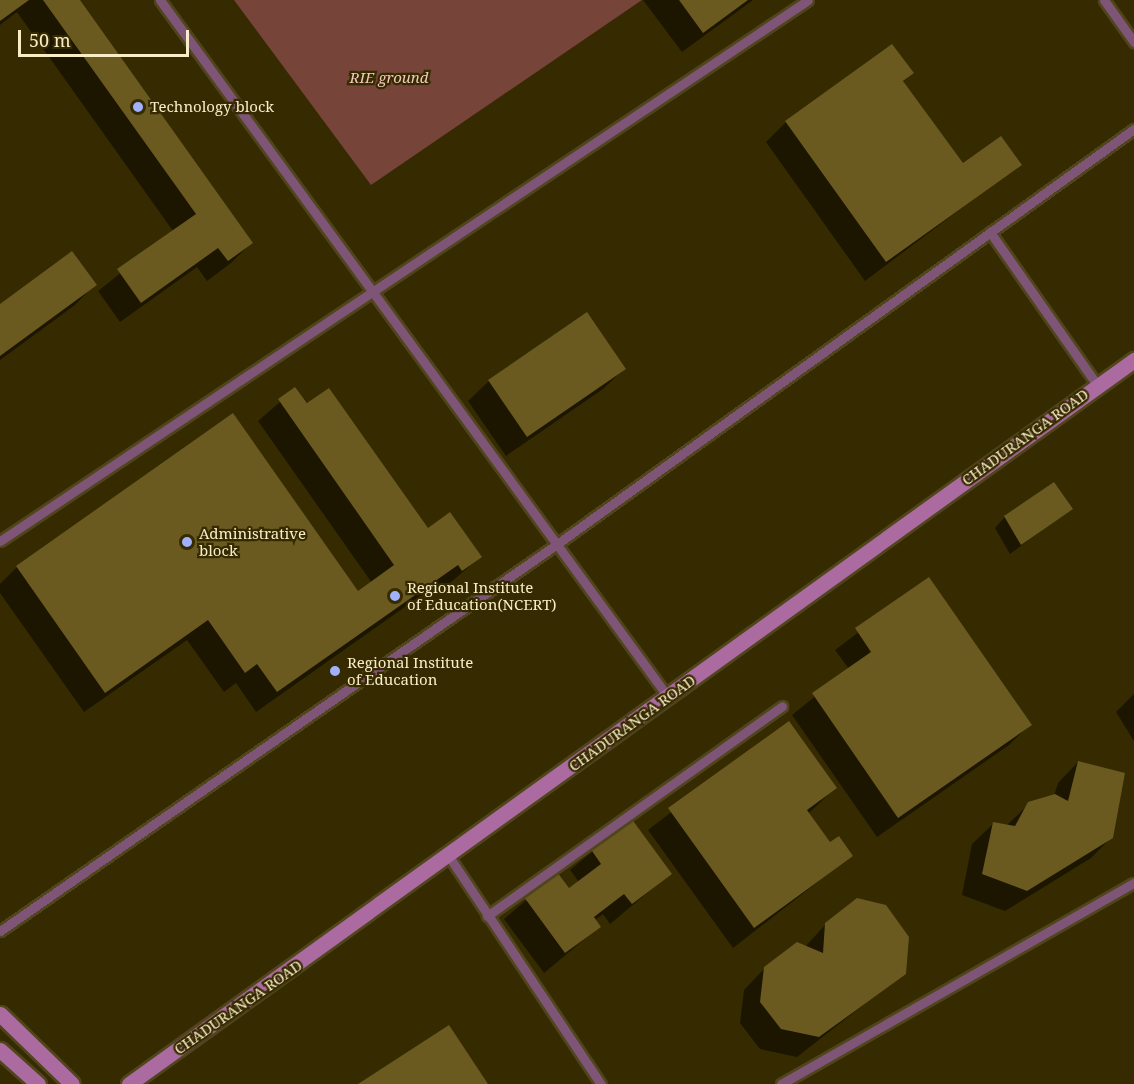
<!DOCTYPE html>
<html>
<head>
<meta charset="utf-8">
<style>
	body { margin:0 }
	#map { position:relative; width:1134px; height:1084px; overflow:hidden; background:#352a00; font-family:"Noto Serif",serif }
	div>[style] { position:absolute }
	.green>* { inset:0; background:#764438 }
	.shadow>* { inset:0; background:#0007 }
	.building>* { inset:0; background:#6a5a1f }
	.roads { filter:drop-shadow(2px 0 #50451c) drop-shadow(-2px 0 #50451c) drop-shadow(0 2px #50451c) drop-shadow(0 -2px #50451c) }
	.lane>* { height:9px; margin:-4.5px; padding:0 4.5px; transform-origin:4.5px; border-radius:4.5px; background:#7e5576 }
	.secondary>* { height:15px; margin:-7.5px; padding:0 7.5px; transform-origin:7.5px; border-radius:7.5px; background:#ac6ba0 }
	.dots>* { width:16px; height:16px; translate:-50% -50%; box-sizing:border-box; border:3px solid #352a00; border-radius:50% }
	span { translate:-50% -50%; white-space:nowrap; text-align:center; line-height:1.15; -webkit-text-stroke:4.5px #352a00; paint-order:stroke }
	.park-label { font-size:15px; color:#f4c8be; font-style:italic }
	.poi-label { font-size:15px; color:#f8edc7 }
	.left { translate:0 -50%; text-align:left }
	.street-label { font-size:15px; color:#f8edc7 }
	.scale { position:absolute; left:18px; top:30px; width:171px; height:27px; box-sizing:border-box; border:3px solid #f8edc7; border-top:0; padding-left:8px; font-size:18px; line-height:21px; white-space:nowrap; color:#f8edc7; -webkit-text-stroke:4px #352a00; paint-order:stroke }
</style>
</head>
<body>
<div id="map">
	<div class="green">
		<div style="clip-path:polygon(234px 0,642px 0,371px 185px)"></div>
	</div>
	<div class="shadow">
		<div style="clip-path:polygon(0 0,79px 0,251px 243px,231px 263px,207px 281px,197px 267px,120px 322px,98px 291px,173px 231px,17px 12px,0 25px)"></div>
		<div style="clip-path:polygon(643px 0,753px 0,682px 52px)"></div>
		<div style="clip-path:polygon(912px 73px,903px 82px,962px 165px,1020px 164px,865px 281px,766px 142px,786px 122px)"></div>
		<div style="clip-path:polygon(95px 284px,75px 305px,0 360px,0 306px)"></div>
		<div style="clip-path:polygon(586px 314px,624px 369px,603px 389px,506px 456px,468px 401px,489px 381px)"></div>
		<div style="clip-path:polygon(295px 389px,427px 530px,480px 557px,441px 591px,436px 585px,256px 712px,236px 683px,224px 692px,187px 640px,84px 712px,0 593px,0 584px,17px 567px,358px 593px,372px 583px,258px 421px)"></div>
		<div style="clip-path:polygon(1071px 508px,1010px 554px,995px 528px,1005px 517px)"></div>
		<div style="clip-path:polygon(929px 579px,1030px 724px,1009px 745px,877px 837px,792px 715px,849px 669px,835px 650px)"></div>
		<div style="clip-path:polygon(1134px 694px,1134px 741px,1116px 712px)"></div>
		<div style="clip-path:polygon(788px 723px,835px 788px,808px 814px,830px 844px,851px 856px,733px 948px,648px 830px)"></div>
		<div style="clip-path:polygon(1078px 762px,1112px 837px,1091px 858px,1005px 911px,962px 895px,972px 844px,993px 824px,1007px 825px,1029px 804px,1054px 796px,1058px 783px)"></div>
		<div style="clip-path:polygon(631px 820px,670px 874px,610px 924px,603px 914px,595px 920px,599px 927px,544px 973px,504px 919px,557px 874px,568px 890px,579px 882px,570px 870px)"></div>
		<div style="clip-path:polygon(826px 924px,904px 973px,797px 1057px,760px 1049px,740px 1023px,744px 990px,765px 968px,805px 947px)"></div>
	</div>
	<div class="building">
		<div style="clip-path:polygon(0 0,29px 0,0 21px)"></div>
		<div style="clip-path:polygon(43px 0,80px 0,253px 243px,228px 261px,218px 248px,141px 303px,117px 269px,196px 214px)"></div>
		<div style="clip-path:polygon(679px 0,748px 0,703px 33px)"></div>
		<div style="clip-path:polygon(892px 44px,914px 73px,903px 81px,963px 163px,1001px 136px,1022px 165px,886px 262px,785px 121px)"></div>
		<div style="clip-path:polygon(72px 251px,97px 285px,0 356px,0 304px)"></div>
		<div style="clip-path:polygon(587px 312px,626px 369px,527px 437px,488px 380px)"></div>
		<div style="clip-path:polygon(295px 387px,307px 403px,329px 388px,428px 528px,450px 512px,482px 557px,462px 571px,458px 565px,277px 692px,257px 664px,245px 673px,208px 620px,105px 693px,16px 566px,233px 413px,358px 591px,394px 565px,278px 399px)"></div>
		<div style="clip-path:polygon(1054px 482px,1073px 509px,1021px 545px,1004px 516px)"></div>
		<div style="clip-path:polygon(929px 577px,1032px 725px,898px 818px,812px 693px,871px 652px,855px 628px)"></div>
		<div style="clip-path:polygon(789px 721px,837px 788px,807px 810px,830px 842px,839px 836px,853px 856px,754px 928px,668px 808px)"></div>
		<div style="clip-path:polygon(1078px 761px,1125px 773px,1113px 838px,1027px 891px,982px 874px,993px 822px,1015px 826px,1028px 802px,1055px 794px,1068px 801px)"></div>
		<div style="clip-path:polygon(631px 818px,672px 874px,632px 904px,624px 894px,594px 917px,601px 927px,565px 953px,524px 897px,557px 872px,569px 888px,601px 864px,590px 848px)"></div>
		<div style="clip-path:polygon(857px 898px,886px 905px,909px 937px,906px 974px,819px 1037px,781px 1029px,760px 1002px,764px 967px,797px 942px,823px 953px,825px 923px)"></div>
		<div style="clip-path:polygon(449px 1025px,488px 1084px,358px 1084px)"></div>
	</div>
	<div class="roads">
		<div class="lane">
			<div style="left:160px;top:0;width:862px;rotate:53.91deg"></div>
			<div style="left:1104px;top:0;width:52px;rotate:54.5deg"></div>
			<div style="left:990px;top:232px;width:188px;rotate:55deg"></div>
			<div style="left:0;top:541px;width:972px;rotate:-33.8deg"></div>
			<div style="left:450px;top:858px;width:272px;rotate:56.3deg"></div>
			<div style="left:487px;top:916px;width:362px;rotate:-35.4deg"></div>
			<div style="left:0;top:931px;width:678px;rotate:-34.79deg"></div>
			<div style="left:557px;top:544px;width:711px;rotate:-35.73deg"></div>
			<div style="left:781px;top:1084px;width:406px;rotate:-29.7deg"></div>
		</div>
		<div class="secondary">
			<div style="left:0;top:1014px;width:100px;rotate:44.2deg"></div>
			<div style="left:0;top:1050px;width:51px;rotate:41.8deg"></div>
			<div style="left:129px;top:1084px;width:1239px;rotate:-35.77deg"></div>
		</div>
	</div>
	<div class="dots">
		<div style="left:138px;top:107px;background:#a1b2fd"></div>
		<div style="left:187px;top:542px;background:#a1b2fd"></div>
		<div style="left:395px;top:596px;background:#a1b2fd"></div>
		<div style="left:335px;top:671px;background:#a1b2fd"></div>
	</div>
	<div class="park-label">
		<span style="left:389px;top:78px">RIE ground</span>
	</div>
	<div class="poi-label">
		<span class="left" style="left:150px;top:107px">Technology block</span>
		<span class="left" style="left:199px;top:542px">Administrative<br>block</span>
		<span class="left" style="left:407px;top:596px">Regional Institute<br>of Education(NCERT)</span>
		<span class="left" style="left:347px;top:671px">Regional Institute<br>of Education</span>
	</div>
	<div class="street-label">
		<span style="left:1025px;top:437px;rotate:-36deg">CHADURANGA ROAD</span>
		<span style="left:632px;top:723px;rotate:-36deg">CHADURANGA ROAD</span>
		<span style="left:238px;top:1007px;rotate:-35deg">CHADURANGA ROAD</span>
	</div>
	<div class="scale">50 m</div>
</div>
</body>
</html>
